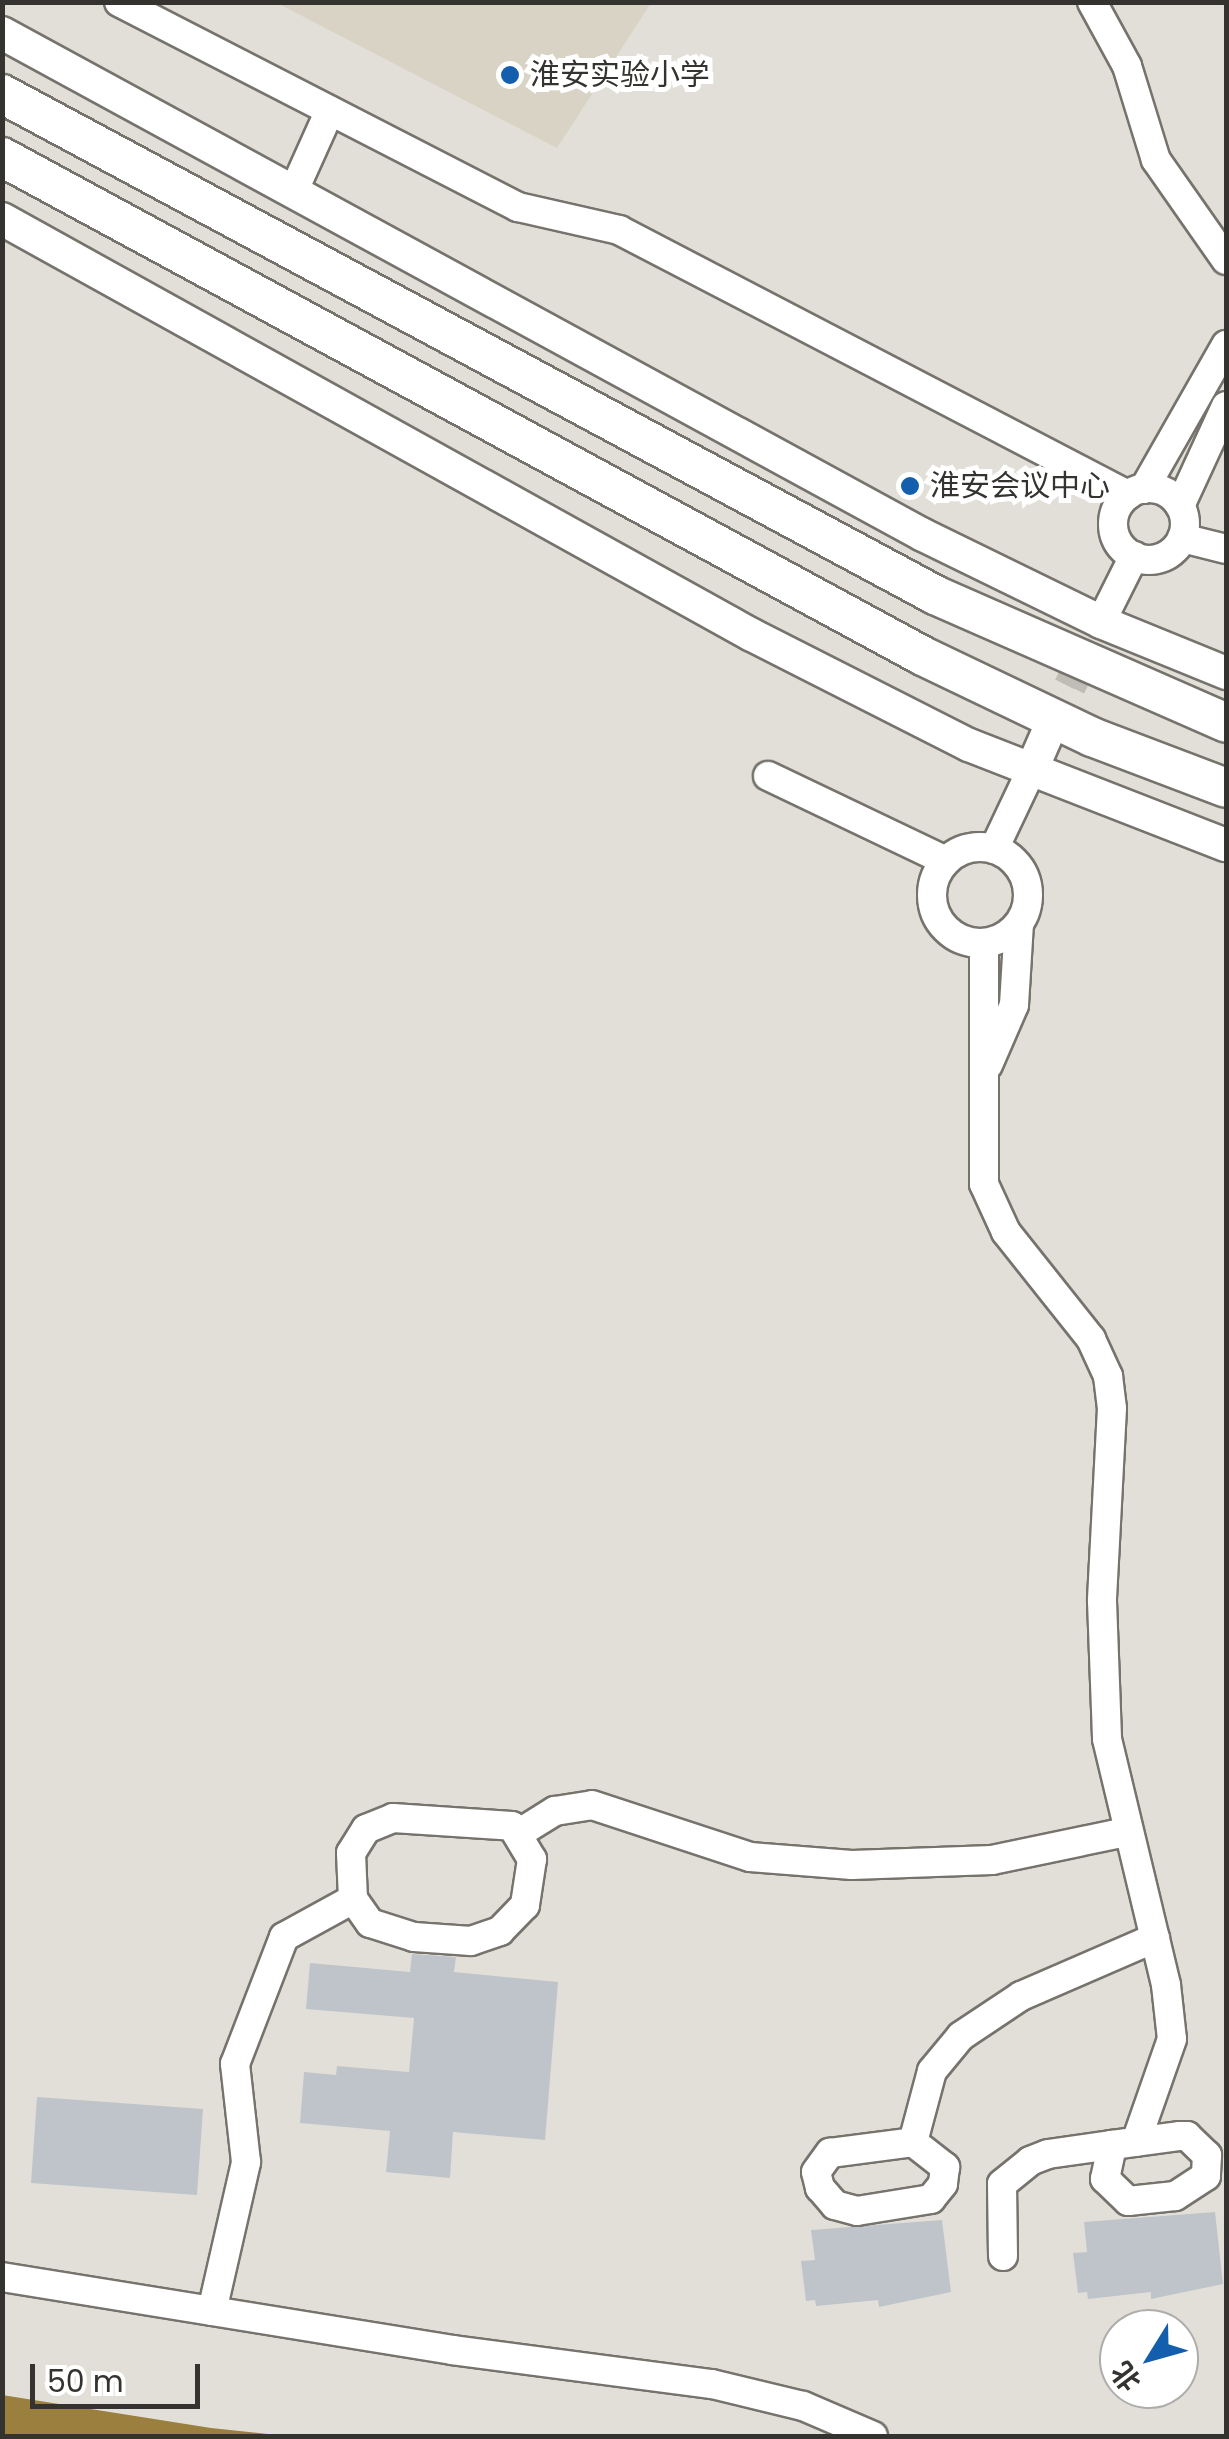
<!DOCTYPE html>
<html>
<head>
<meta charset="utf-8">
<style>
	body { margin:0 }
	#map { position:relative; width:1229px; height:2439px; overflow:hidden; background:#e2dfd8; font-family:Poppins,"Noto Sans SC",sans-serif }
	div>[style] { position:absolute }
	.built>* { inset:0; background:#d9d3c5 }
	.water>* { inset:0; background:#9a7f3f }
	.building>* { inset:0; background:#bfc4ca }
	.major-tunnel>* { height:32px; margin-top:-16px; transform-origin:0; background:repeating-linear-gradient(90deg,#bfbdb6 0 32px,transparent 0 48px) }
	.roads { filter:drop-shadow(2px 0 #76736d) drop-shadow(-2px 0 #76736d) drop-shadow(0 2px #76736d) drop-shadow(0 -2px #76736d) }
	.minor>* { height:28px; margin:-14px; padding:0 14px; transform-origin:14px; border-radius:14px; background:#fff }
	.minor>.ring { margin:-14px; padding:0; box-sizing:content-box; background:none; border:28px solid #fff; border-radius:50% }
	.major>* { height:32px; margin:-16px; padding:0 16px; transform-origin:16px; border-radius:16px; background:#fff }
	.highway>* { height:38px; margin:-19px; padding:0 19px; transform-origin:19px; border-radius:19px; background:#fff }
	.dots>* { width:28px; height:28px; translate:-50% -50%; box-sizing:border-box; border:5px solid #fff; border-radius:50% }
	span { translate:-50% -50%; white-space:nowrap; text-align:center; line-height:1.15; -webkit-text-stroke:10px #fff; paint-order:stroke }
	.poi-label { font-size:30px; color:#343330 }
	.left { translate:0 -50%; text-align:left }
	.frame { position:absolute; inset:0; border:5px solid #343330; pointer-events:none }
	.north { position:absolute; left:1099px; top:2309px; width:100px; height:100px; box-sizing:border-box; background:#fff; border:2px solid #aeadac; border-radius:50%; rotate:233deg; font-size:28px; font-weight:700; line-height:40px; text-align:center; color:#343330 }
	.north::after { content:''; display:block; margin:auto; width:35px; height:45px; background:#135ead; clip-path:polygon(50% 0,100% 100%,50% 72%,0 100%) }
	.scale { position:absolute; left:30px; top:2364px; width:170px; height:45px; box-sizing:border-box; border:5px solid #343330; border-top:0; padding-left:12px; font-size:30px; line-height:35px; white-space:nowrap; color:#343330; -webkit-text-stroke:8px #fff; paint-order:stroke }
</style>
</head>
<body>
<div id="map">
	<div class="built">
		<div style="clip-path:polygon(277px 3px,651px 3px,557px 148px)"></div>
	</div>
	<div class="water">
		<div style="clip-path:polygon(2px 2395px,211px 2428px,287px 2436px,3px 2436px)"></div>
	</div>
	<div class="building">
		<div style="clip-path:polygon(412px 1954px,456px 1957px,454px 1972px,558px 1982px,545px 2140px,453px 2132px,450px 2178px,386px 2172px,390px 2131px,300px 2123px,304px 2072px,336px 2075px,337px 2066px,409px 2072px,414px 2018px,306px 2009px,310px 1963px,410px 1972px)"></div>
		<div style="clip-path:polygon(37px 2097px,203px 2109px,197px 2195px,31px 2183px)"></div>
		<div style="clip-path:polygon(1215px 2212px,1223px 2284px,1151px 2299px,1151px 2292px,1088px 2299px,1087px 2292px,1078px 2293px,1073px 2253px,1087px 2252px,1084px 2222px)"></div>
		<div style="clip-path:polygon(942px 2220px,951px 2292px,879px 2307px,878px 2300px,816px 2306px,815px 2300px,806px 2301px,801px 2261px,815px 2260px,811px 2230px)"></div>
	</div>
	<div class="major-tunnel">
		<div style="left:1049px;top:730px;width:95px;rotate:-64.5deg"></div>
	</div>
	<div class="roads">
		<div class="minor">
			<div style="left:119px;top:2px;width:449px;rotate:27.2deg"></div>
			<div style="left:518px;top:207px;width:104px;rotate:12.8deg"></div>
			<div style="left:619px;top:230px;width:574px;rotate:27.5deg"></div>
			<div style="left:1092px;top:2px;width:73px;rotate:61.3deg"></div>
			<div style="left:1127px;top:66px;width:98px;rotate:72.9deg"></div>
			<div style="left:1156px;top:160px;width:122px;rotate:55deg"></div>
			<div style="left:295px;top:188px;width:85px;rotate:-65.8deg"></div>
			<div class="ring" style="left:1113px;top:488px;width:44px;height:44px"></div>
			<div style="left:1144px;top:489px;width:166px;rotate:-60.3deg"></div>
			<div style="left:1180px;top:506px;width:110px;rotate:-65.3deg"></div>
			<div style="left:1182px;top:538px;width:45px;rotate:14deg"></div>
			<div style="left:1101px;top:622px;width:74px;rotate:-63.4deg"></div>
			<div style="left:768px;top:776px;width:197px;rotate:25.5deg"></div>
			<div class="ring" style="left:932px;top:847px;width:68px;height:68px"></div>
			<div style="left:994px;top:849px;width:86px;rotate:-64.6deg"></div>
			<div style="left:984px;top:943px;width:241px;rotate:90deg"></div>
			<div style="left:984px;top:1184px;width:53px;rotate:65.4deg"></div>
			<div style="left:1006px;top:1232px;width:137px;rotate:51.5deg"></div>
			<div style="left:1091px;top:1339px;width:41px;rotate:65.3deg"></div>
			<div style="left:1108px;top:1376px;width:32px;rotate:83deg"></div>
			<div style="left:1112px;top:1408px;width:193px;rotate:93deg"></div>
			<div style="left:1102px;top:1601px;width:138px;rotate:87.9deg"></div>
			<div style="left:1107px;top:1739px;width:253px;rotate:76.5deg"></div>
			<div style="left:1166px;top:1985px;width:54px;rotate:83.7deg"></div>
			<div style="left:1172px;top:2039px;width:109px;rotate:109.3deg"></div>
			<div style="left:988px;top:1065px;width:65px;rotate:-66.6deg"></div>
			<div style="left:1014px;top:1005px;width:81px;rotate:-86.5deg"></div>
			<div style="left:393px;top:1818px;width:119px;rotate:3.8deg"></div>
			<div style="left:512px;top:1826px;width:39px;rotate:59deg"></div>
			<div style="left:532px;top:1859px;width:47px;rotate:98.7deg"></div>
			<div style="left:525px;top:1905px;width:36px;rotate:134deg"></div>
			<div style="left:500px;top:1931px;width:31px;rotate:161deg"></div>
			<div style="left:471px;top:1941px;width:57px;rotate:-176deg"></div>
			<div style="left:414px;top:1937px;width:46px;rotate:-162.3deg"></div>
			<div style="left:370px;top:1923px;width:29px;rotate:-125deg"></div>
			<div style="left:353px;top:1899px;width:46px;rotate:-92.5deg"></div>
			<div style="left:351px;top:1853px;width:28px;rotate:-58deg"></div>
			<div style="left:366px;top:1829px;width:29px;rotate:-22deg"></div>
			<div style="left:521px;top:1832px;width:40px;rotate:-32deg"></div>
			<div style="left:555px;top:1811px;width:37px;rotate:-9deg"></div>
			<div style="left:592px;top:1805px;width:166px;rotate:18.2deg"></div>
			<div style="left:750px;top:1857px;width:102px;rotate:4.5deg"></div>
			<div style="left:852px;top:1865px;width:140px;rotate:-2deg"></div>
			<div style="left:992px;top:1860px;width:137px;rotate:-11.8deg"></div>
			<div style="left:913px;top:2142px;width:73px;rotate:-75deg"></div>
			<div style="left:932px;top:2071px;width:45px;rotate:-50.4deg"></div>
			<div style="left:961px;top:2036px;width:72px;rotate:-33.7deg"></div>
			<div style="left:1021px;top:1996px;width:146px;rotate:-23.4deg"></div>
			<div style="left:913px;top:2142px;width:41px;rotate:38deg"></div>
			<div style="left:945px;top:2167px;width:17px;rotate:97deg"></div>
			<div style="left:943px;top:2184px;width:19px;rotate:129deg"></div>
			<div style="left:931px;top:2199px;width:75px;rotate:170.8deg"></div>
			<div style="left:857px;top:2211px;width:23px;rotate:-165deg"></div>
			<div style="left:835px;top:2205px;width:23px;rotate:-131deg"></div>
			<div style="left:820px;top:2188px;width:16px;rotate:-104deg"></div>
			<div style="left:816px;top:2172px;width:24px;rotate:-54deg"></div>
			<div style="left:830px;top:2153px;width:84px;rotate:-7.5deg"></div>
			<div style="left:1003px;top:2256px;width:72px;rotate:-90.8deg"></div>
			<div style="left:1002px;top:2184px;width:36px;rotate:-39deg"></div>
			<div style="left:1030px;top:2161px;width:19px;rotate:-21deg"></div>
			<div style="left:1048px;top:2154px;width:65px;rotate:-8deg"></div>
			<div style="left:1112px;top:2145px;width:69px;rotate:-7.5deg"></div>
			<div style="left:1180px;top:2136px;width:7px"></div>
			<div style="left:1187px;top:2136px;width:28px;rotate:44deg"></div>
			<div style="left:1207px;top:2155px;width:21px;rotate:93deg"></div>
			<div style="left:1206px;top:2176px;width:37px;rotate:147deg"></div>
			<div style="left:1175px;top:2196px;width:47px;rotate:173.9deg"></div>
			<div style="left:1128px;top:2201px;width:32px;rotate:-136deg"></div>
			<div style="left:1105px;top:2179px;width:35px;rotate:-78deg"></div>
			<div style="left:2px;top:2277px;width:456px;rotate:9.2deg"></div>
			<div style="left:452px;top:2350px;width:262px;rotate:7.5deg"></div>
			<div style="left:712px;top:2384px;width:94px;rotate:13.6deg"></div>
			<div style="left:803px;top:2406px;width:76px;rotate:23.2deg"></div>
			<div style="left:212px;top:2311px;width:153px;rotate:-77.1deg"></div>
			<div style="left:246px;top:2162px;width:99px;rotate:-96.4deg"></div>
			<div style="left:235px;top:2064px;width:136px;rotate:-68.9deg"></div>
			<div style="left:284px;top:1937px;width:79px;rotate:-28.8deg"></div>
		</div>
		<div class="major">
			<div style="left:2px;top:33px;width:1049px;rotate:28.59deg"></div>
			<div style="left:923px;top:535px;width:198px;rotate:26deg"></div>
			<div style="left:1101px;top:622px;width:135px;rotate:22.2deg"></div>
			<div style="left:2px;top:219px;width:858px;rotate:29.02deg"></div>
			<div style="left:752px;top:635px;width:243px;rotate:26.9deg"></div>
			<div style="left:969px;top:745px;width:276px;rotate:21.3deg"></div>
			<div style="left:1031px;top:771px;width:45px;rotate:-66.3deg"></div>
		</div>
		<div class="highway">
			<div style="left:2px;top:94px;width:1059px;rotate:28.23deg"></div>
			<div style="left:935px;top:595px;width:318px;rotate:23.7deg"></div>
			<div style="left:2px;top:157px;width:1047px;rotate:28.45deg"></div>
			<div style="left:923px;top:656px;width:187px;rotate:25.6deg"></div>
			<div style="left:1092px;top:737px;width:143px;rotate:20.8deg"></div>
		</div>
	</div>
	<div class="dots">
		<div style="left:510px;top:75px;background:#135ead"></div>
		<div style="left:910px;top:486px;background:#135ead"></div>
	</div>
	<div class="poi-label">
		<span class="left" style="left:530px;top:75px">淮安实验小学</span>
		<span class="left" style="left:930px;top:486px">淮安会议中心</span>
	</div>
	<div class="frame"></div>
	<div class="north">北</div>
	<div class="scale">50 m</div>
</div>
</body>
</html>
